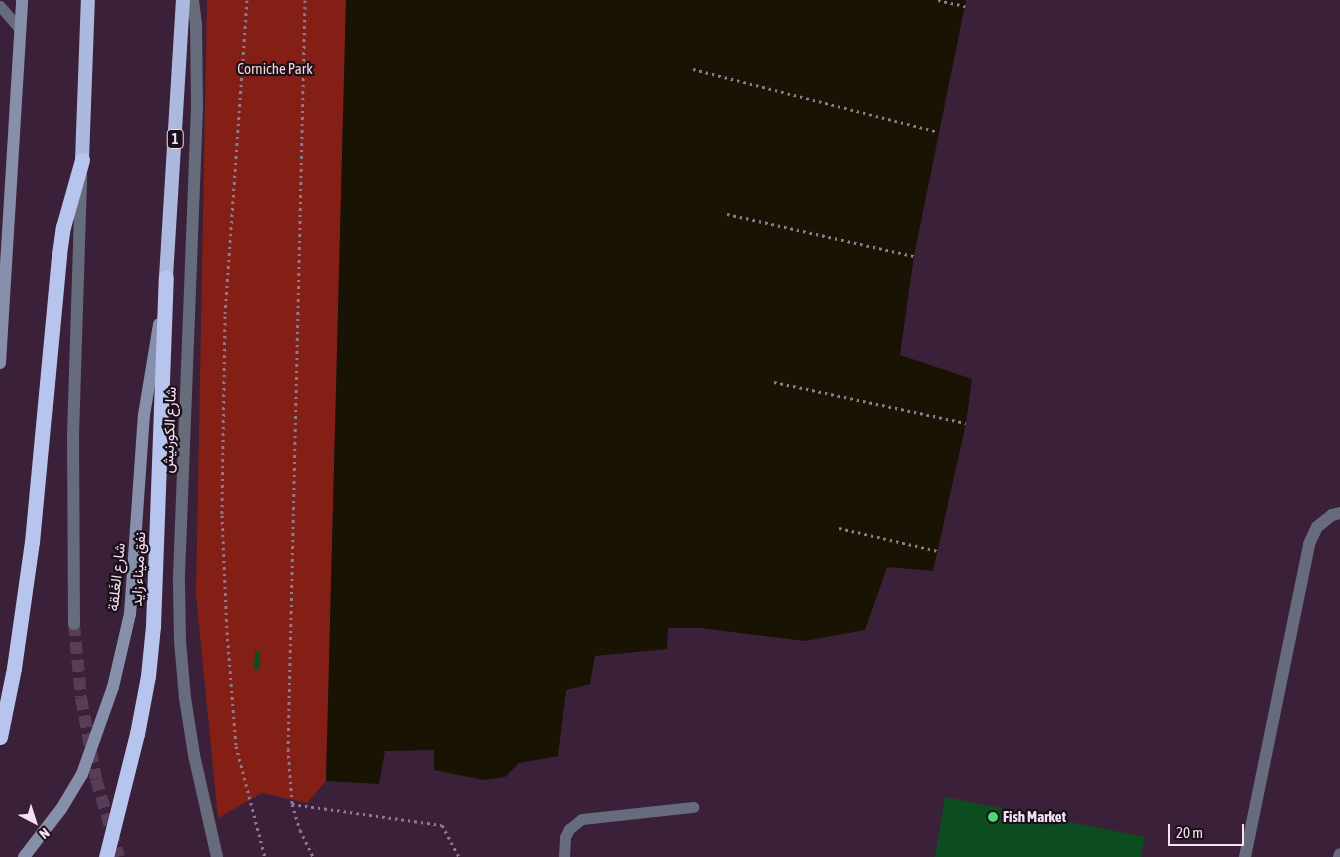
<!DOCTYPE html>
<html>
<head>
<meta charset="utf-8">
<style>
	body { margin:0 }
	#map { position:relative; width:1340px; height:857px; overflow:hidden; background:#3b2039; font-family:"Asap Condensed",Vazirmatn,sans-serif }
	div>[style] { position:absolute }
	.green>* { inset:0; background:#841f16 }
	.water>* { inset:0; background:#191303 }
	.building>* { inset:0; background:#0c4c21 }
	.tertiary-tunnel>* { height:12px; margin-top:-6px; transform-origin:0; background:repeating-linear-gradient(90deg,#573d55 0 12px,transparent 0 18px) }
	.path>* { height:3px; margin-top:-1.5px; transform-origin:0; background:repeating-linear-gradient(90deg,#90798e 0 2.5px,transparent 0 6.5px) }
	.service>* { height:11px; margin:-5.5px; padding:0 5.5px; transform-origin:5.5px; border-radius:5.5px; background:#666c7c }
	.minor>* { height:12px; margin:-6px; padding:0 6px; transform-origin:6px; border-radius:6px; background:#666c7c }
	.tertiary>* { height:12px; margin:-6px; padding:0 6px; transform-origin:6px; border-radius:6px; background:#666c7c }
	.secondary>* { height:12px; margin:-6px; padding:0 6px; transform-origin:6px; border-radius:6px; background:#8790aa }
	.trunk>* { height:14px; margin:-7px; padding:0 7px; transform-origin:7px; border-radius:7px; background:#acb8de }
	.motorway>* { height:15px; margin:-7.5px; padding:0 7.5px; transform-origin:7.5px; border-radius:7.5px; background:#b7c5ee }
	.dots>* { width:14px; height:14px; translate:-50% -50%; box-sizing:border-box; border:2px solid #1b0f1a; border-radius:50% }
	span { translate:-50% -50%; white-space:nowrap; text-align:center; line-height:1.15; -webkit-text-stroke:4.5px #1b0f1a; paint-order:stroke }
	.shield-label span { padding:1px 4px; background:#1b0f1a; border:1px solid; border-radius:4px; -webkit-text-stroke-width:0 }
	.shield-label { font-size:14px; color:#f4e2f2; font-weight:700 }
	.park-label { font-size:15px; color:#f5d5cf }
	.street-label { font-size:15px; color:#f4e2f2 }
	.poi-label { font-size:15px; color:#f4e2f2; font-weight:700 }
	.left { translate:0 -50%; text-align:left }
	.north { position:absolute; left:10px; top:797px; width:50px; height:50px; -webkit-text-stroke:4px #1b0f1a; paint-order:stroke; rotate:140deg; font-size:14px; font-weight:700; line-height:20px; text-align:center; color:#f4e2f2 }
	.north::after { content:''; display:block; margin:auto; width:18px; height:22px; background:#f4e2f2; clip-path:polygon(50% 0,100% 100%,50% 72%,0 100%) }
	.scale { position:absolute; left:1168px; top:824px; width:76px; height:22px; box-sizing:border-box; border:2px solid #f4e2f2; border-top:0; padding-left:6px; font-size:15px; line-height:18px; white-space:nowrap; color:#f4e2f2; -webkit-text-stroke:4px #1b0f1a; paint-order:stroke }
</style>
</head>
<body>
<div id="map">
	<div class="green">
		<div style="clip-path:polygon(207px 0,346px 0,326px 781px,307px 803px,262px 793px,218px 818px,196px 595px)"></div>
	</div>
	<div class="water">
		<div style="clip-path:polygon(346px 0,966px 0,914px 256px,900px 355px,972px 379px,966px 423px,933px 571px,887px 567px,865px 630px,805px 641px,700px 628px,668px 628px,667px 649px,595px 656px,590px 684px,566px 690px,558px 756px,519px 763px,505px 777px,484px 780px,434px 770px,434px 750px,385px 751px,379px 784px,326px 781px)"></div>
	</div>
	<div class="building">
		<div style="clip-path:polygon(255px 651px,260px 652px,259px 670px,254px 669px)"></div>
		<div style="clip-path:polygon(945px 797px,1145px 837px,1141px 857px,935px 857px)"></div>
	</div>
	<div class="tertiary-tunnel">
		<div style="left:74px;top:624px;width:74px;rotate:84.6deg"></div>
		<div style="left:81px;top:698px;width:82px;rotate:79.5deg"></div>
		<div style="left:96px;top:779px;width:81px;rotate:73.6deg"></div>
	</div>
	<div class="path">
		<div style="left:247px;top:0;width:317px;rotate:94deg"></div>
		<div style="left:225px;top:316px;width:199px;rotate:90.9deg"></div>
		<div style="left:222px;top:515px;width:117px;rotate:87.6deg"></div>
		<div style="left:227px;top:632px;width:114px;rotate:85.5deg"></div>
		<div style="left:236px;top:746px;width:115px;rotate:75.4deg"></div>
		<div style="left:305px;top:0;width:749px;rotate:91.3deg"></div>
		<div style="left:288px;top:749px;width:55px;rotate:85.8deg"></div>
		<div style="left:292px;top:804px;width:27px;rotate:73deg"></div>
		<div style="left:300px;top:830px;width:30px;rotate:64deg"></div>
		<div style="left:938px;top:0;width:28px;rotate:13deg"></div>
		<div style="left:693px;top:69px;width:253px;rotate:14.4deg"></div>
		<div style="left:727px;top:214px;width:192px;rotate:12.7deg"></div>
		<div style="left:774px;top:382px;width:196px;rotate:12.1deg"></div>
		<div style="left:839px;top:528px;width:102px;rotate:13.1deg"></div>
		<div style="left:292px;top:804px;width:151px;rotate:8deg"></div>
		<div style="left:442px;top:825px;width:36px;rotate:62deg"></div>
	</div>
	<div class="service">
		<div style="left:0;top:6px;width:30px;rotate:49deg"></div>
		<div style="left:564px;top:857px;width:20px;rotate:-87deg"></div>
		<div style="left:565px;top:837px;width:9px;rotate:-63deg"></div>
		<div style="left:569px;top:829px;width:16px;rotate:-38deg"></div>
		<div style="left:582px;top:819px;width:112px;rotate:-6.2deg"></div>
	</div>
	<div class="minor">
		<div style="left:1245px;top:857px;width:319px;rotate:-78.4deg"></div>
		<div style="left:1309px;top:544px;width:19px;rotate:-65deg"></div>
		<div style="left:1317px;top:527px;width:19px;rotate:-39deg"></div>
		<div style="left:1332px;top:515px;width:8px;rotate:-14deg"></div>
		<div style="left:1339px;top:857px;width:3px;rotate:-72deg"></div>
	</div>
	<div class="tertiary">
		<div style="left:193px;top:0;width:25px;rotate:83deg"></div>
		<div style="left:196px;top:25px;width:82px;rotate:89.3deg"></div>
		<div style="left:197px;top:107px;width:476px;rotate:92.2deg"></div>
		<div style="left:179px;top:583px;width:58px;rotate:89deg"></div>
		<div style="left:180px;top:641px;width:57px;rotate:85deg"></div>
		<div style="left:185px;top:698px;width:58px;rotate:81deg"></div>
		<div style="left:194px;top:755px;width:105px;rotate:77.3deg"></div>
		<div style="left:74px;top:624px;width:189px;rotate:-90.3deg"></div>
		<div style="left:73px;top:435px;width:260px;rotate:-88.2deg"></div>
	</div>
	<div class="secondary">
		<div style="left:0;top:363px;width:364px;rotate:-86.5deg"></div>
		<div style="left:24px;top:857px;width:61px;rotate:-52.4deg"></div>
		<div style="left:61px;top:809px;width:41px;rotate:-59deg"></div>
		<div style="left:82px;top:774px;width:92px;rotate:-70.4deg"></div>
		<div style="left:113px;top:687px;width:75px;rotate:-76.9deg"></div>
		<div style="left:130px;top:614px;width:199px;rotate:-86deg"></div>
		<div style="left:144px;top:415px;width:92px;rotate:-80.6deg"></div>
	</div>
	<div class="trunk">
		<div style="left:82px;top:160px;width:160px;rotate:-87.9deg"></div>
		<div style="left:166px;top:277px;width:278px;rotate:-86.5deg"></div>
	</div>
	<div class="motorway">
		<div style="left:0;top:737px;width:70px;rotate:-78.5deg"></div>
		<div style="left:14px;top:668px;width:127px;rotate:-81.9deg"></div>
		<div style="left:32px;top:542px;width:289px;rotate:-84.6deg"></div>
		<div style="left:59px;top:254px;width:27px;rotate:-82deg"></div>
		<div style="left:63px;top:227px;width:70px;rotate:-74.2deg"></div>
		<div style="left:106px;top:857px;width:127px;rotate:-75.9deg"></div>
		<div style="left:137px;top:734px;width:59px;rotate:-79.3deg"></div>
		<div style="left:148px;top:676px;width:50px;rotate:-84.3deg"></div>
		<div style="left:153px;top:626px;width:349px;rotate:-87.9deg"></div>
	</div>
	<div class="dots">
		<div style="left:993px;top:817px;background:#4ed675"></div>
	</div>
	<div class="shield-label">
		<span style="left:175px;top:139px">1</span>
	</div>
	<div class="park-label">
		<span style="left:275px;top:69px">Corniche Park</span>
	</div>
	<div class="street-label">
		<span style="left:169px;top:430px;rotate:-88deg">شارع الكورنيش</span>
		<span style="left:138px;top:569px;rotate:-87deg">نفق ميناء زايد</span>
		<span style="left:116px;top:577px;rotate:-84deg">شارع الغَلقة</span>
	</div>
	<div class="poi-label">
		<span class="left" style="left:1003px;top:817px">Fish Market</span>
	</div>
	<div class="north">N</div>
	<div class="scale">20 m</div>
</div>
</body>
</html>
